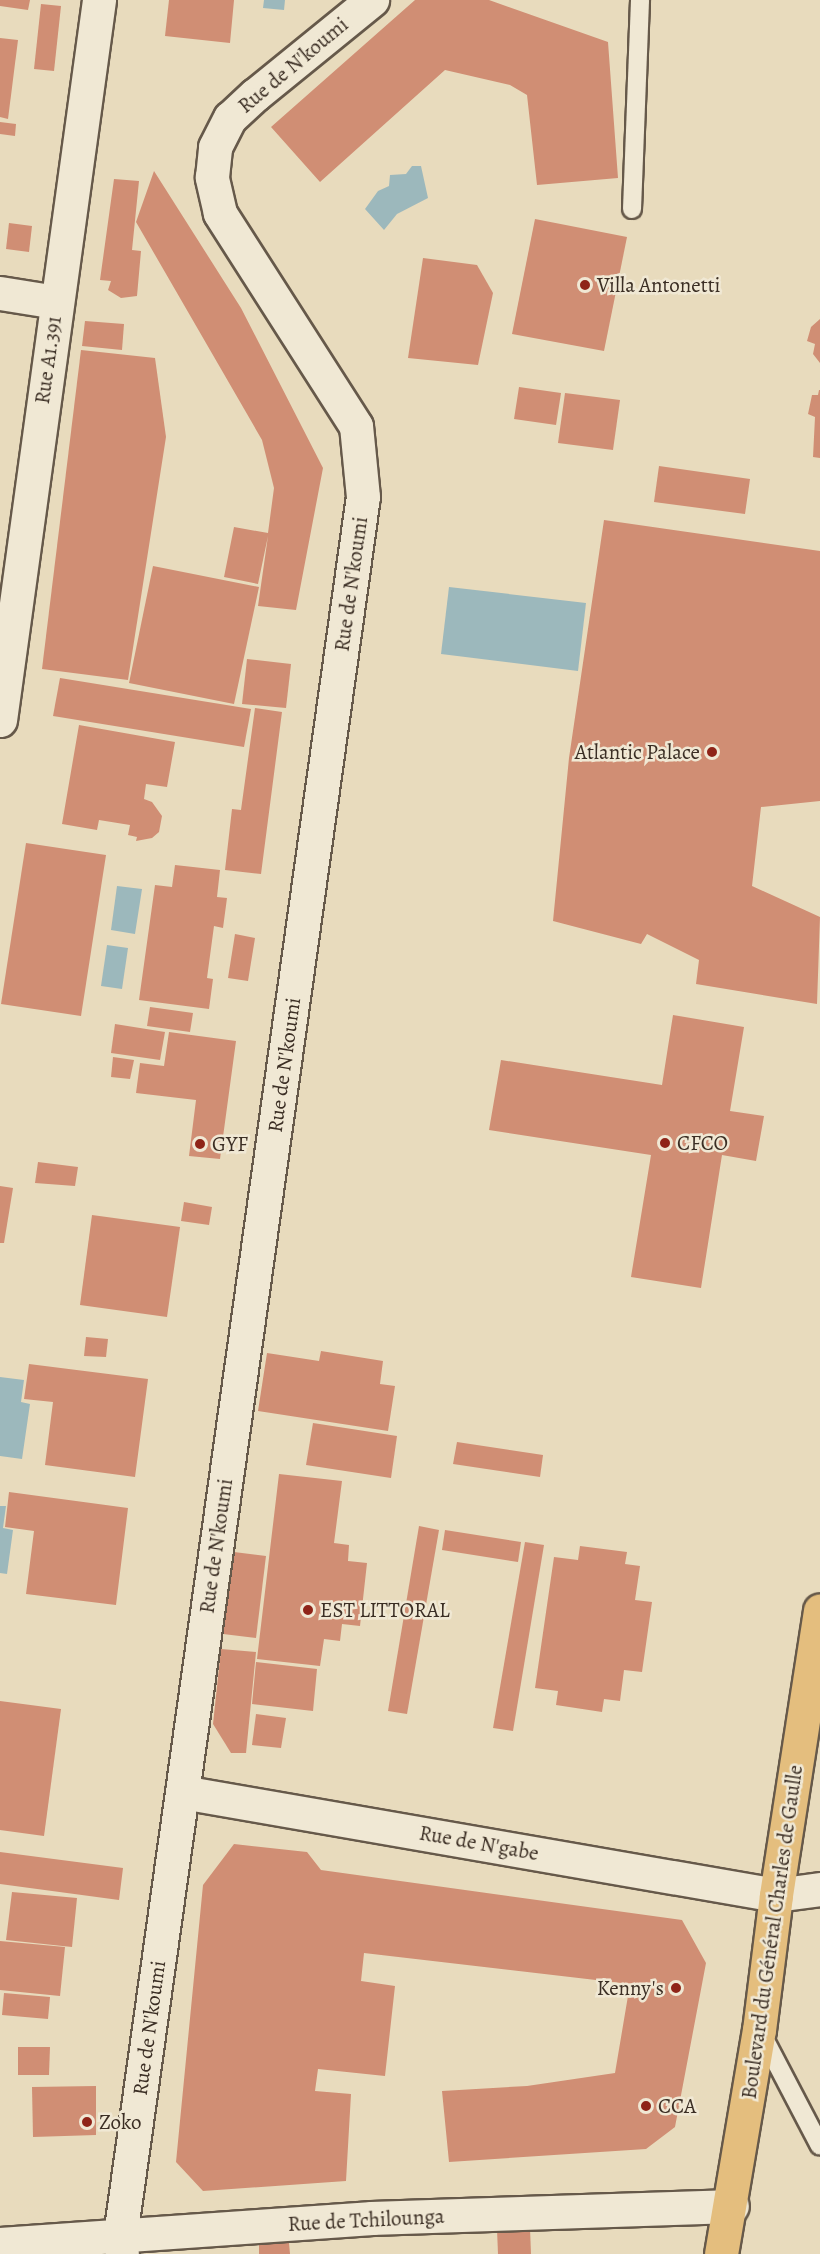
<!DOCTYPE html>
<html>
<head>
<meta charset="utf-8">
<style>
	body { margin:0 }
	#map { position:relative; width:820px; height:2254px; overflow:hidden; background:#e8dbbd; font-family:Alegreya,serif }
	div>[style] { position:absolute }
	.water>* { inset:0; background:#9cb8bc }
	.building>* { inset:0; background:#d08e74 }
	.roads { filter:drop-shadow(2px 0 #66594a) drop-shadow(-2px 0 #66594a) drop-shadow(0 2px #66594a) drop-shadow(0 -2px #66594a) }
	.service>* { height:18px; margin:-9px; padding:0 9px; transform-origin:9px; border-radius:9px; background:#f0e8d4 }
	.minor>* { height:33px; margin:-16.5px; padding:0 16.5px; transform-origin:16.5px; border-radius:16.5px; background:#f0e8d4 }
	.tertiary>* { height:33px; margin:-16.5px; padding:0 16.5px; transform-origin:16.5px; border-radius:16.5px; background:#f0e8d4 }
	.primary>* { height:33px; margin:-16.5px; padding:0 16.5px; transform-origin:16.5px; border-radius:16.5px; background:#e4be7e }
	.dots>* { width:16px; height:16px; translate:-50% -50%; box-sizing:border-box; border:3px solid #f0e8d4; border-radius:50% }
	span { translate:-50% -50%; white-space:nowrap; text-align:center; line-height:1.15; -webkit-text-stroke:5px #f0e8d4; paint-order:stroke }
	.street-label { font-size:21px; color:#3b2e24 }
	.poi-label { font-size:21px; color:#3b2e24 }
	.left { translate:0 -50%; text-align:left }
	.right { translate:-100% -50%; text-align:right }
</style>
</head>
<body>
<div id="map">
	<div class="water">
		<div style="clip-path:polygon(264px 0,285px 0,284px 10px,263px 8px)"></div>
		<div style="clip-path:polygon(412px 166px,421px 166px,428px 198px,397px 214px,384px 230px,365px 209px,378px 191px,389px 186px,390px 175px,406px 174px)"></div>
		<div style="clip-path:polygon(449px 587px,586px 603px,578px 671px,441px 654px)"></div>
		<div style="clip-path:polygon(117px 886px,142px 889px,135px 934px,111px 930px)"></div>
		<div style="clip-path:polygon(107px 945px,128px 948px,122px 989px,101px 986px)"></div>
		<div style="clip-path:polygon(0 1377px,24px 1380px,21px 1402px,30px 1404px,22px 1459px,0 1456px)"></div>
		<div style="clip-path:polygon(0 1506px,6px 1506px,3px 1528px,13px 1530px,7px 1574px,0 1573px)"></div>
	</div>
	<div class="building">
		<div style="clip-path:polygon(0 0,30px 0,28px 10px,0 6px)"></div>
		<div style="clip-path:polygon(169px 0,234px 0,230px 43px,165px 36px)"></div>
		<div style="clip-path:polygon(415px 0,489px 0,608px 42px,618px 178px,537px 185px,527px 95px,510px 85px,445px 70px,320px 182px,271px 127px)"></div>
		<div style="clip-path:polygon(41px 4px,61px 6px,54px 71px,34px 69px)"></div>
		<div style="clip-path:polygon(0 38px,18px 40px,8px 119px,0 117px)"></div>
		<div style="clip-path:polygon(0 122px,16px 124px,15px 136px,0 134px)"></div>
		<div style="clip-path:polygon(154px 171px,241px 308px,323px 468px,296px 610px,258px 606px,268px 536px,258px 584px,224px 577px,234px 527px,268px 533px,274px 488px,262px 440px,136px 222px)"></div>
		<div style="clip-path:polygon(114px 179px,139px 181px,132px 250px,141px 251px,137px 296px,121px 298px,108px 290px,111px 281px,100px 280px)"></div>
		<div style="clip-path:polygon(535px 219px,627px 237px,604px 351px,512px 334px)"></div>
		<div style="clip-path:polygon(9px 223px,32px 226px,29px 252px,6px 249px)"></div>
		<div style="clip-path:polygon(423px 258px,477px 265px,493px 293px,478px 365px,408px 358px)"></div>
		<div style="clip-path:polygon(820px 319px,820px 363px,813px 354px,815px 344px,807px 341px,811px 327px)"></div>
		<div style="clip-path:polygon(85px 321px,124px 324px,122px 350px,82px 346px)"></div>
		<div style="clip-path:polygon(81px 350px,155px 358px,166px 437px,128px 680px,42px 669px)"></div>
		<div style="clip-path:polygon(519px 387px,561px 393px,556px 425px,514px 419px)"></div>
		<div style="clip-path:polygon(819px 390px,820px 390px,820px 458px,813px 457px,815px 417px,808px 414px,812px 395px,818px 395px)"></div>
		<div style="clip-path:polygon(565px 393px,620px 400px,613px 450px,558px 443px)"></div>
		<div style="clip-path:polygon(659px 466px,750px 479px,745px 514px,654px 502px)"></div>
		<div style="clip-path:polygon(604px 520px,820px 551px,820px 801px,761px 807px,752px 886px,820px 917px,817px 1004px,696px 984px,699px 960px,647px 934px,641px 944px,553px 921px,569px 758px)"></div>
		<div style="clip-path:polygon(153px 566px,259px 587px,234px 704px,129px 683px)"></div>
		<div style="clip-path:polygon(247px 659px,291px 664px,286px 708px,242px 704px)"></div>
		<div style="clip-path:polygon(60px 678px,251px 709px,244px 747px,53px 716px)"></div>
		<div style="clip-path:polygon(255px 708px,282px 712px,261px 874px,225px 870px,232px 809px,241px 810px)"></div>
		<div style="clip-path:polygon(79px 725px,175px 742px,167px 787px,146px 784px,144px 799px,152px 802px,162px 816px,159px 832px,152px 838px,136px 841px,137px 837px,128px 835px,130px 825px,99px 820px,97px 830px,62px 824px)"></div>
		<div style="clip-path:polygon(26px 843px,106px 855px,81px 1016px,1px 1004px)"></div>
		<div style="clip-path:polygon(175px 865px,220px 870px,217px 897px,227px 898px,223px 928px,214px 926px,207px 978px,213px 979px,209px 1009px,139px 1000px,155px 885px,172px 887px)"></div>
		<div style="clip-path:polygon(235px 934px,255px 938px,248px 981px,228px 978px)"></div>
		<div style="clip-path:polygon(150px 1007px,193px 1013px,190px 1032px,147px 1026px)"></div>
		<div style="clip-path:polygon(673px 1015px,744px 1027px,730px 1111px,764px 1116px,756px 1161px,722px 1155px,701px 1288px,631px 1277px,651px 1155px,489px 1130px,501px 1060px,662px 1085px)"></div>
		<div style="clip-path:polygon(115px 1024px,165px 1032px,160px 1060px,111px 1053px)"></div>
		<div style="clip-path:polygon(169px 1032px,236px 1041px,220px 1159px,189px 1156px,196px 1100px,136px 1093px,140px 1063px,164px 1066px)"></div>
		<div style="clip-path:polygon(113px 1057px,134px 1060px,130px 1079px,111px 1077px)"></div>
		<div style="clip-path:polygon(38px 1162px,78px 1167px,75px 1186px,35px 1183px)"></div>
		<div style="clip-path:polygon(0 1186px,13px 1188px,4px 1243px,0 1243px)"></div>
		<div style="clip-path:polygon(184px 1202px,212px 1207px,209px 1225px,181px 1221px)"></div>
		<div style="clip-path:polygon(92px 1215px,180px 1227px,167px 1317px,80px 1305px)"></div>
		<div style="clip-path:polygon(86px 1337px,108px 1339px,106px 1357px,84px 1356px)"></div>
		<div style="clip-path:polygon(321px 1351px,383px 1361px,380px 1384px,395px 1386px,388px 1431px,258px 1411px,267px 1353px,319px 1361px)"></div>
		<div style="clip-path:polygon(29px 1364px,148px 1379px,135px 1477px,45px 1465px,53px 1402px,24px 1399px)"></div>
		<div style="clip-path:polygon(313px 1423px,397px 1436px,391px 1478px,306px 1465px)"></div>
		<div style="clip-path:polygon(457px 1442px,543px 1455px,540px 1477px,453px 1464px)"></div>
		<div style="clip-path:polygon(279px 1474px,342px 1481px,334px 1543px,349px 1545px,348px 1561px,367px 1563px,360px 1626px,342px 1624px,340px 1641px,324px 1639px,320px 1666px,257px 1659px)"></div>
		<div style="clip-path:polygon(9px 1492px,128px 1508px,116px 1605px,26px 1594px,34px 1531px,5px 1527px)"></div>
		<div style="clip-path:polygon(419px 1526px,439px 1530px,407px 1714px,388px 1711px)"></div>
		<div style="clip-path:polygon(445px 1530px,521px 1542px,518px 1562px,442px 1550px)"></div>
		<div style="clip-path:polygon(525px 1542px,544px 1545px,513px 1731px,493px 1728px)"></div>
		<div style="clip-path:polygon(580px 1546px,627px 1552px,625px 1564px,640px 1566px,635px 1600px,652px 1602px,642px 1672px,624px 1670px,620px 1701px,604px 1699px,602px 1712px,556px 1705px,558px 1691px,535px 1688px,554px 1557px,578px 1560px)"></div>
		<div style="clip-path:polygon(234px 1552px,266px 1556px,256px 1638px,223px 1634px)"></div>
		<div style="clip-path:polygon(221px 1649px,256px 1652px,246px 1753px,231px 1753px,213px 1724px)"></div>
		<div style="clip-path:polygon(256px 1662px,317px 1669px,313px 1711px,252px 1704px)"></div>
		<div style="clip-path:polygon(0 1701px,61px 1709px,44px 1836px,0 1830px)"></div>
		<div style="clip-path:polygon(256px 1714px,286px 1718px,281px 1748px,252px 1745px)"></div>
		<div style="clip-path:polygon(234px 1844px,307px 1852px,321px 1870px,682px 1920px,706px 1963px,675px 2127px,646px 2149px,449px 2162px,442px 2091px,527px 2086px,615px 2073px,630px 1984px,364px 1953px,361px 1981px,395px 1986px,385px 2076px,318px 2069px,315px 2091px,351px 2094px,346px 2181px,203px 2191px,176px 2162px,203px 1885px)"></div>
		<div style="clip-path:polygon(0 1852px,123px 1868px,119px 1900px,0 1884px)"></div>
		<div style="clip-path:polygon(12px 1892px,77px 1898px,72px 1947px,6px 1940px)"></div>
		<div style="clip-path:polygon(0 1941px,65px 1947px,60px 1996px,0 1990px)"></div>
		<div style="clip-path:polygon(4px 1993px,50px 1997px,48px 2019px,2px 2015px)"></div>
		<div style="clip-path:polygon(18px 2047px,50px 2047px,49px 2075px,18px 2075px)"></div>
		<div style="clip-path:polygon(96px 2086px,96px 2135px,33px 2137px,32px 2087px)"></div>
		<div style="clip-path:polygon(530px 2228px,531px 2254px,498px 2254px,497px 2229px)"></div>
		<div style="clip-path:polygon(289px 2243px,290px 2254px,259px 2254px,259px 2244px)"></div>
	</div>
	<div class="roads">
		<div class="service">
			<div style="left:632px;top:209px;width:209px;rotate:-87.8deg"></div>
			<div style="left:761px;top:2033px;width:127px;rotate:62.4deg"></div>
		</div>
		<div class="minor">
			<div style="left:0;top:293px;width:57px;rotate:9.1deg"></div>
			<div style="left:0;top:720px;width:727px;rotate:-82.17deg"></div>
			<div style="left:182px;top:1792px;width:603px;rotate:9.84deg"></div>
			<div style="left:776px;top:1895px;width:44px;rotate:-7.8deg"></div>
			<div style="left:120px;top:2236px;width:1756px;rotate:-82.05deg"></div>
			<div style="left:363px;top:497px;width:71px;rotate:-95.6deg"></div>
			<div style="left:356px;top:426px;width:253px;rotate:-122.6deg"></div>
			<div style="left:220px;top:213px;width:37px;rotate:-103deg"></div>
			<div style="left:212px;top:177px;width:30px;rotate:-84deg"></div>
			<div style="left:215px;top:147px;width:33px;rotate:-63deg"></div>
			<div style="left:230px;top:118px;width:34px;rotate:-43deg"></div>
			<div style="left:255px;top:95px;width:151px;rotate:-39.1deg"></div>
			<div style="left:0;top:2244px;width:373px;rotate:-4deg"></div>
			<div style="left:372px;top:2218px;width:360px;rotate:-1.9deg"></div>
		</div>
		<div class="tertiary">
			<div style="left:120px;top:2236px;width:18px;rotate:84deg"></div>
		</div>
		<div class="primary">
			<div style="left:721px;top:2254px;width:227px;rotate:-80.4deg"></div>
			<div style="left:759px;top:2030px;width:136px;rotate:-82.8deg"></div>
			<div style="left:776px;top:1895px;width:288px;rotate:-81.2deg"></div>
		</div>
	</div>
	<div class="dots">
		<div style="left:585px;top:285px;background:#8f2418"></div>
		<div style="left:712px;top:752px;background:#8f2418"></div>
		<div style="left:665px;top:1143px;background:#8f2418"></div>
		<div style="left:200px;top:1144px;background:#8f2418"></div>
		<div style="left:308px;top:1610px;background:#8f2418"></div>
		<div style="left:676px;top:1988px;background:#8f2418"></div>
		<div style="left:646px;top:2106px;background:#8f2418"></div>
		<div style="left:87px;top:2122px;background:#8f2418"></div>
	</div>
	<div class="street-label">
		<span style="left:293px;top:65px;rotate:-40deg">Rue de N'koumi</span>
		<span style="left:48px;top:360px;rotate:-82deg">Rue A1.391</span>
		<span style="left:351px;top:584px;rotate:-82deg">Rue de N'koumi</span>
		<span style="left:284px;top:1065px;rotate:-82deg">Rue de N'koumi</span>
		<span style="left:216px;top:1546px;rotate:-82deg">Rue de N'koumi</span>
		<span style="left:479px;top:1843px;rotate:10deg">Rue de N'gabe</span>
		<span style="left:772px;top:1932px;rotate:-82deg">Boulevard du Général Charles de Gaulle</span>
		<span style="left:149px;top:2028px;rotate:-82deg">Rue de N'koumi</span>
		<span style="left:366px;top:2220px;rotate:-3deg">Rue de Tchilounga</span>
	</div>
	<div class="poi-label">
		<span class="left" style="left:597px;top:285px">Villa Antonetti</span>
		<span class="right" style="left:700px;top:752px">Atlantic Palace</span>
		<span class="left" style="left:677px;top:1143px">CFCO</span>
		<span class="left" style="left:212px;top:1144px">GYF</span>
		<span class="left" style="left:320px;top:1610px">EST LITTORAL</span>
		<span class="right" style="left:664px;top:1988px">Kenny's</span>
		<span class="left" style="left:658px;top:2106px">CCA</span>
		<span class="left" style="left:99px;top:2122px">Zoko</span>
	</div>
</div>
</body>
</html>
